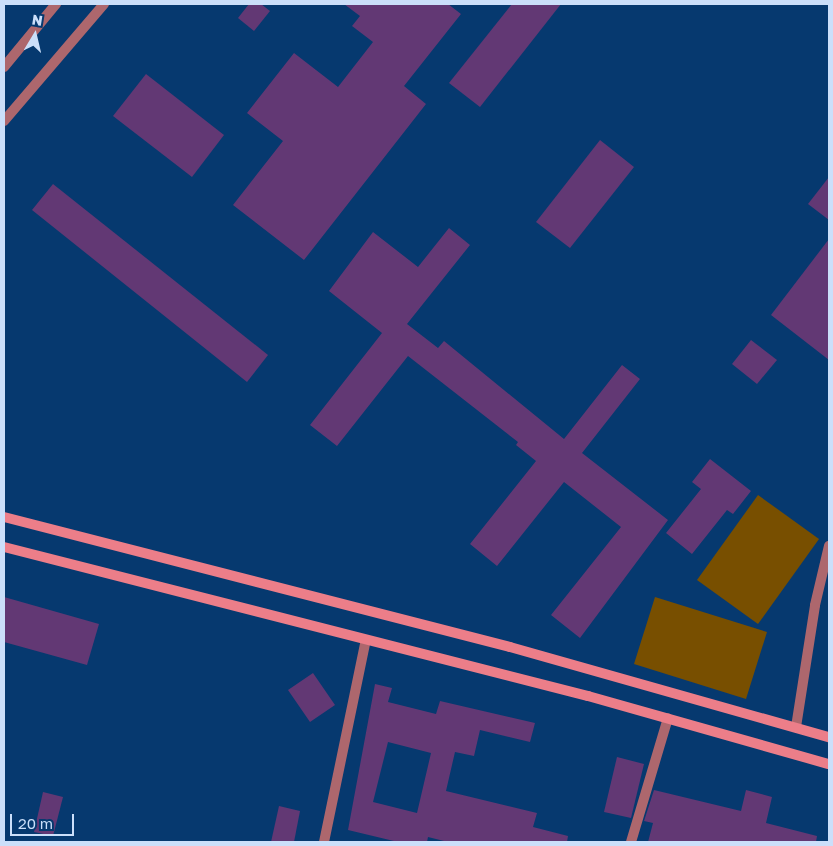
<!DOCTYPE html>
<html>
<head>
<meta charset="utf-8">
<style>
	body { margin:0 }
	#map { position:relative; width:833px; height:846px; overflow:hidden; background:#06396f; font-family:"Golos Text",sans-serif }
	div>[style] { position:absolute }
	.green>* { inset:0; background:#784f00 }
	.building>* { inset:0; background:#623874 }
	.minor>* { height:10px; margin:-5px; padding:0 5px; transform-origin:5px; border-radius:5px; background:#ad676d }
	.tertiary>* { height:10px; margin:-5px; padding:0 5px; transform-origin:5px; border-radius:5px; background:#ad676d }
	.secondary>* { height:10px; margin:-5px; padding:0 5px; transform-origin:5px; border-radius:5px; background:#ec7e89 }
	span { translate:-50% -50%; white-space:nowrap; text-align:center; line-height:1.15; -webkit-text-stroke:4.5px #06396f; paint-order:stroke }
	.frame { position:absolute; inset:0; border:5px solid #cbdffa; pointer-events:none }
	.north { position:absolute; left:10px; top:10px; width:50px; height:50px; -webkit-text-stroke:4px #06396f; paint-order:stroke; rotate:9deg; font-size:14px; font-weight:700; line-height:20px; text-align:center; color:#cbdffa }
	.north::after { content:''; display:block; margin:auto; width:18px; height:22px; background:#cbdffa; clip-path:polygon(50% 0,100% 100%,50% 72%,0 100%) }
	.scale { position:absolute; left:10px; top:814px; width:64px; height:22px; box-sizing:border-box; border:2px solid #cbdffa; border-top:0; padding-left:6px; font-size:15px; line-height:18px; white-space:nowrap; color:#cbdffa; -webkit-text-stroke:4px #06396f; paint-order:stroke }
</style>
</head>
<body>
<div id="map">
	<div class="green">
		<div style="clip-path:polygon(758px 495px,819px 539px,758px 624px,697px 580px)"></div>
		<div style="clip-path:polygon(655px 597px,767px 632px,746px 699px,634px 664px)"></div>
	</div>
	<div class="building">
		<div style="clip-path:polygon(249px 4px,261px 4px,270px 11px,254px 31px,238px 18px)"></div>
		<div style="clip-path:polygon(344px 4px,448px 4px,461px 14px,404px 86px,426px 104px,304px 260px,233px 205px,283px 141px,247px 113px,294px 53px,338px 87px,373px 42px,352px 26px,360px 16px)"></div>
		<div style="clip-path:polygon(512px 4px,561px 4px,480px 107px,449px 83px)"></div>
		<div style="clip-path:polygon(146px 74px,224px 135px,192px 177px,113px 116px)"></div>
		<div style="clip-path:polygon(600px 140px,634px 167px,570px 248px,536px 222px)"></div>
		<div style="clip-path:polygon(829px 177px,829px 220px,808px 204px)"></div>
		<div style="clip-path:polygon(53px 184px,268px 355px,247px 382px,32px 210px)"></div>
		<div style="clip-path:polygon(449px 228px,470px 245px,407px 324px,438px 348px,444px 341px,564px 439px,622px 365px,640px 379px,582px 453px,668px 520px,580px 638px,551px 615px,621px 527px,564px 482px,497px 566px,470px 544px,536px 461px,516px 445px,518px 442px,408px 356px,337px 446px,310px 425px,382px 333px,329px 291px,373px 232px,418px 267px)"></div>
		<div style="clip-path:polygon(829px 239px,829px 360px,771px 315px)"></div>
		<div style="clip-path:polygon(751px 340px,777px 360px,757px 384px,732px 364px)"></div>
		<div style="clip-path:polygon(710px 459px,751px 491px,733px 514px,727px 510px,692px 554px,666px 533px,701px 489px,692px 482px)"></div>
		<div style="clip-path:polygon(4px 597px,99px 624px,87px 665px,4px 642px)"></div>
		<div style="clip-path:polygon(313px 673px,335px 705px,310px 722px,288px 690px)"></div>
		<div style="clip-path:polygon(evenodd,375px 684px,392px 688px,388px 702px,436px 714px,440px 701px,535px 723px,530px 742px,480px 730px,474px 756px,455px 752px,446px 791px,537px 813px,533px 827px,568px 836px,567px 842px,448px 842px,428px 837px,427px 842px,398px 842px,348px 830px,375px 684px,388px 742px,431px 753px,417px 813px,373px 802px,388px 742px)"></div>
		<div style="clip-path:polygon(617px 757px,644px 764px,631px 818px,604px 812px)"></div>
		<div style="clip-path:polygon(654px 790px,741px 811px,746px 790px,772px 797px,766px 823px,817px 836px,816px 842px,648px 842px,653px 823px,644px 821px)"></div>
		<div style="clip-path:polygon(43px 792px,63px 797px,53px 836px,34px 832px)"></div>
		<div style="clip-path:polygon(279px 806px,300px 811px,294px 842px,271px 842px)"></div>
	</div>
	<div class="minor">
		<div style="left:796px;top:727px;width:123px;rotate:-81.1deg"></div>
		<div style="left:815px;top:605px;width:61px;rotate:-76.7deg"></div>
		<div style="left:324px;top:842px;width:206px;rotate:-78.3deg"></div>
		<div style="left:631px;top:842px;width:129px;rotate:-73.4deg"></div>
	</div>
	<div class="tertiary">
		<div style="left:4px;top:67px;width:82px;rotate:-50.5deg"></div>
		<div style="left:4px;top:121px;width:154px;rotate:-49.5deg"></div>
	</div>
	<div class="secondary">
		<div style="left:4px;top:517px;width:522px;rotate:14.41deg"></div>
		<div style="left:510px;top:647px;width:331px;rotate:15.8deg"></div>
		<div style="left:4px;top:547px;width:603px;rotate:14.31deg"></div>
		<div style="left:588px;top:696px;width:250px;rotate:15.8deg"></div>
	</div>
	<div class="frame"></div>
	<div class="north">N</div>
	<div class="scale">20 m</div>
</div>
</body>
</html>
